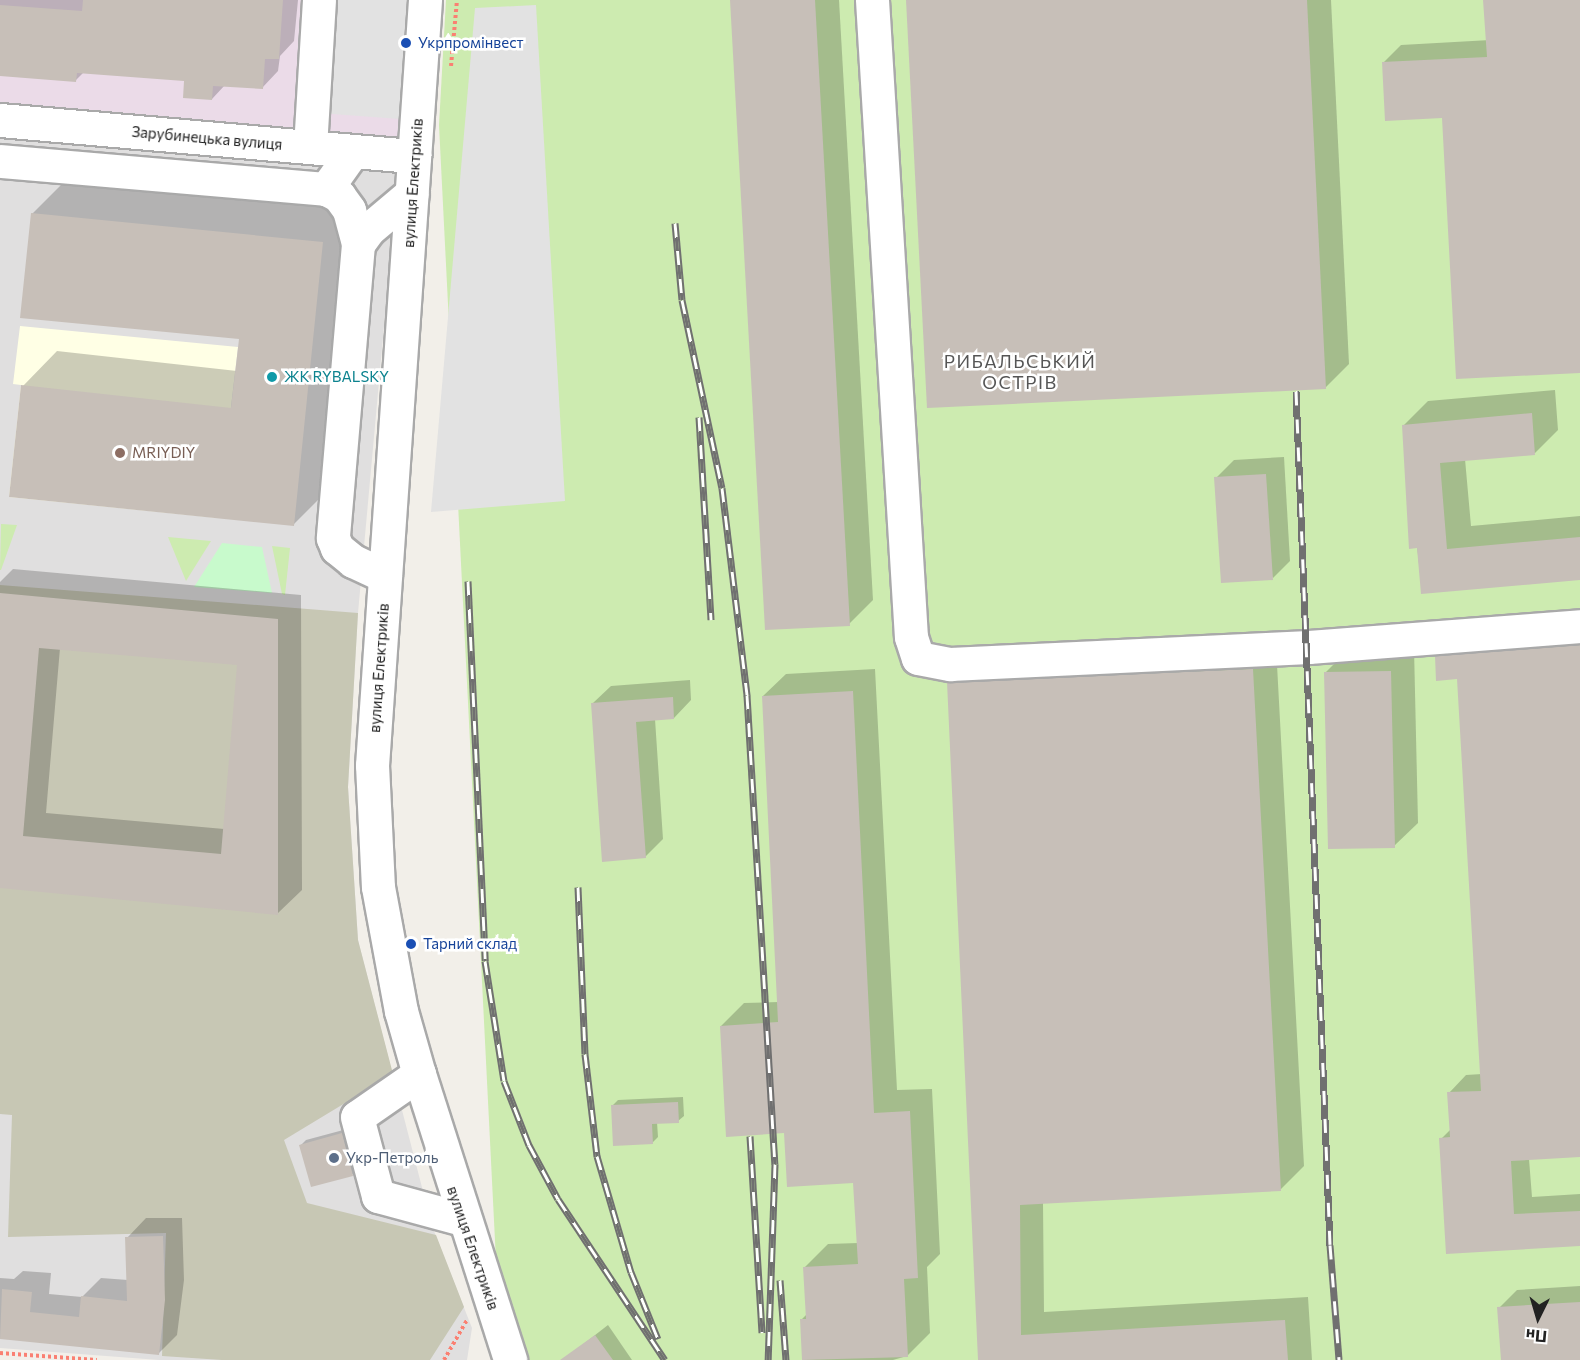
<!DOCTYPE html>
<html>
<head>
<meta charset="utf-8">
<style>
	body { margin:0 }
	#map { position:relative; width:1580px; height:1360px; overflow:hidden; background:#f2efe9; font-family:Commissioner,sans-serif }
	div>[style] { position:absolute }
	.residential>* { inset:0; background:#e0dfdf }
	.industrial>* { inset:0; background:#ebdbe8 }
	.education>* { inset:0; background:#ffffe5 }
	.construction>* { inset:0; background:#c7c7b4 }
	.grass>* { inset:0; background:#cdebb0 }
	.park>* { inset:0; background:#c8facc }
	.parking>* { inset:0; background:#e2e2e2 }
	.shadow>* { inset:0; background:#0003 }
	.building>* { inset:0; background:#c7bfb8 }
	.path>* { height:4px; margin-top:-2px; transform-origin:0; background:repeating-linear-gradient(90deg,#fa8072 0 3px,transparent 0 6px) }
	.roads { filter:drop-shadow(2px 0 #a9a9a9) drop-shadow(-2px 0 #a9a9a9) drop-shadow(0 2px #a9a9a9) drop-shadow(0 -2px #a9a9a9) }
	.minor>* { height:33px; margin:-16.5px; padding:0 16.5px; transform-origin:16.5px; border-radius:16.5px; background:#fff }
	.rail>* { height:7px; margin-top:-3.5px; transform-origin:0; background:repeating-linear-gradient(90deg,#fff 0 14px,#707070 0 28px); box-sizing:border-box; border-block:2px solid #707070 }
	.dots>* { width:16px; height:16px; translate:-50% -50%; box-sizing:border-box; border:3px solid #fff; border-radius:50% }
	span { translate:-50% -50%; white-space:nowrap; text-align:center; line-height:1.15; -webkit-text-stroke:5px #fff; paint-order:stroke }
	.transit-label { font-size:15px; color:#164399 }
	.left { translate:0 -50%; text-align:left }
	.street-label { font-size:15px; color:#222 }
	.culture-label { font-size:15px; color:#0d838f }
	.education-label { font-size:15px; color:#785e54 }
	.service-label { font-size:15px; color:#4e5e75 }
	.quarter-label { font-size:18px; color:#555; letter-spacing:1.5px }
	.north { position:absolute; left:1508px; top:1288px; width:60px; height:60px; -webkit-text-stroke:4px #fff; paint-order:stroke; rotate:185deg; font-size:16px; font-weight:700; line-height:24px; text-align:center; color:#222 }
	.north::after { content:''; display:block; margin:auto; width:21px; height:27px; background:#222; clip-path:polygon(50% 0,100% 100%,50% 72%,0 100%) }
</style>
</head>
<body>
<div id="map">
	<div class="residential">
		<div style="clip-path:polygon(0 138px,398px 172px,358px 613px,348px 787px,358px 940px,432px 1226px,472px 1328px,467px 1360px,159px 1360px,0 1348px)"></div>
	</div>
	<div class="industrial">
		<div style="clip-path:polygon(0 0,418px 0,408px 146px,0 108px)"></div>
	</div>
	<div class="education">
		<div style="clip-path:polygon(20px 326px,238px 347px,218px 518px,9px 497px,21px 385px,13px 384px)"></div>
	</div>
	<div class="construction">
		<div style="clip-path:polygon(0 585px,358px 613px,348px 787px,358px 940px,393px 1074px,284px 1140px,307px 1203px,436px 1235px,464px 1307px,430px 1360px,222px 1360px,162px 1356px,166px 1233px,8px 1237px,12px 1115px,0 1114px)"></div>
	</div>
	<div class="grass">
		<div style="clip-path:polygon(446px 0,1580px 0,1580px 1360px,501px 1360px,439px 125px)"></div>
		<div style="clip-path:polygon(1px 524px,17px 525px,1px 570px,0 570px)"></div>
		<div style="clip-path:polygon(168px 537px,211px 541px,186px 581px)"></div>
		<div style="clip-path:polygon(272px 546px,290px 548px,285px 595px,282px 594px)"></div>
	</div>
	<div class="park">
		<div style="clip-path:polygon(222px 543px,262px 547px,272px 593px,194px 587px)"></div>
	</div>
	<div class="parking">
		<div style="clip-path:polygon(328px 0,409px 0,400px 119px,319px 113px)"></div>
		<div style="clip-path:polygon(536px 5px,565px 501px,431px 512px,475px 8px)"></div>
	</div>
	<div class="shadow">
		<div style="clip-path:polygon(0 0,298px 0,294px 41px,280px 56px,278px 71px,262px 88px,225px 85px,212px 99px,186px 80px,84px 72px,76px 80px,0 75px)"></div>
		<div style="clip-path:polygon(732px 0,839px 0,873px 600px,849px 624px)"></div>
		<div style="clip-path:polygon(908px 0,1331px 0,1349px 364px,1325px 388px)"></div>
		<div style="clip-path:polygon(1580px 35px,1580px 371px,1444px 116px,1383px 63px,1401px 45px)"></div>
		<div style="clip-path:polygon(66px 180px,356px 208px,328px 490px,294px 524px,23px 386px,57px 351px,237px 371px,240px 337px,32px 214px)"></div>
		<div style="clip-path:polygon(1555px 390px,1558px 430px,1535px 453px,1465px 459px,1471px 526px,1580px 516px,1580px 578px,1422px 592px,1404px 425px,1428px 401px)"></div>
		<div style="clip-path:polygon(1284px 457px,1290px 561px,1273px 578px,1216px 478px,1234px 460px)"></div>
		<div style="clip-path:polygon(evenodd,13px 569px,301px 595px,302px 890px,278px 913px,0 887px,0 582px,13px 569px,60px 648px,238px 664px,224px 829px,46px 813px,60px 648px)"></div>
		<div style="clip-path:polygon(1580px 627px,1580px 1156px,1529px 1159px,1532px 1197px,1580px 1194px,1580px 1245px,1447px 1252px,1441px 1139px,1451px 1129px,1449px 1093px,1466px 1075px,1482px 1074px,1458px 678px,1436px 657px,1454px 639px)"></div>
		<div style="clip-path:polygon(1276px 646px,1304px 1166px,1281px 1189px,1043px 1202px,1044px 1312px,1308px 1297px,1312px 1360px,980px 1360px,949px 683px,973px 659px)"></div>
		<div style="clip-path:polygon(1414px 648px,1418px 823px,1394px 846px,1325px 673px,1349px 649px)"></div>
		<div style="clip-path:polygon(875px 669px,897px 1090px,932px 1089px,940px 1254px,927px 1267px,930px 1333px,907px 1356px,893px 1360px,803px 1360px,801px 1320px,808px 1313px,805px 1267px,828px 1244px,858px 1243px,854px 1182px,785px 1131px,721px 1026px,744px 1003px,779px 1002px,763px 696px,786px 674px)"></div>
		<div style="clip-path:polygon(690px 680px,691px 700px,674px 718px,655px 719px,663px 839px,645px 857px,593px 703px,611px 686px)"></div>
		<div style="clip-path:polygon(683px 1097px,684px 1116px,678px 1121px,657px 1122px,658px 1137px,652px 1143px,613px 1105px,618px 1100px)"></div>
		<div style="clip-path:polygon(347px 1129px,358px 1169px,352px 1175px,301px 1145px,306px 1140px)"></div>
		<div style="clip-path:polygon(146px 1218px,182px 1218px,184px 1280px,177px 1335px,158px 1354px,0 1338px,0 1278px,14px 1279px,23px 1271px,51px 1273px,49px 1294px,82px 1297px,101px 1278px,128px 1280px,127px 1238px)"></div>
		<div style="clip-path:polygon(1580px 1286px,1580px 1360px,1502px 1360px,1499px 1308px,1517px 1290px)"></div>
		<div style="clip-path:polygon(608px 1325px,632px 1360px,577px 1360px,572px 1353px)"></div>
	</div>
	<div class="building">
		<div style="clip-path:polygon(83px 0,283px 0,279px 59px,265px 59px,263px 89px,213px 86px,212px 100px,183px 98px,184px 81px,77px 73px,76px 82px,0 76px,0 5px,82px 11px)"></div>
		<div style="clip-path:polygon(730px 0,815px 0,850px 626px,765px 630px)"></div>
		<div style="clip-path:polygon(906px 0,1307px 0,1326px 389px,927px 408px)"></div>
		<div style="clip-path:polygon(1483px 0,1580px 0,1580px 373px,1456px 379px,1442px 118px,1385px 121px,1382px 62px,1487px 57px)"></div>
		<div style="clip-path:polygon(31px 213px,323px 242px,294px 526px,9px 497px,21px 385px,231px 408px,239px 339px,20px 318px)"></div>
		<div style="clip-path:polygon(1532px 413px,1535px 455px,1440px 463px,1447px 549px,1580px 537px,1580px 580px,1421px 594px,1417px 548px,1409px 549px,1402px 425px)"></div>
		<div style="clip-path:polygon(1266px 474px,1273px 580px,1221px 583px,1214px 477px)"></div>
		<div style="clip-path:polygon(evenodd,0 593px,278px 619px,278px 915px,0 888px,0 593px,39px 648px,237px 665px,221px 854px,23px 836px,39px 648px)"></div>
		<div style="clip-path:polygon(1580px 645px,1580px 1157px,1511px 1161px,1514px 1214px,1580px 1211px,1580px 1246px,1446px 1254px,1439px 1138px,1450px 1137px,1447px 1092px,1481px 1091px,1457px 679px,1436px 681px,1435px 656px)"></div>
		<div style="clip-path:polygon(1253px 669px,1281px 1191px,1020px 1205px,1021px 1335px,1285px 1320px,1288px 1360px,978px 1360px,947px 682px)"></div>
		<div style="clip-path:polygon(1391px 671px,1395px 848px,1328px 849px,1324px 672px)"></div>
		<div style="clip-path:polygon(853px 691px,874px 1113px,910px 1111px,918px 1278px,904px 1279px,908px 1357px,802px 1360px,800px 1319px,806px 1319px,803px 1267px,858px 1264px,853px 1183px,787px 1187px,784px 1133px,726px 1137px,720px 1026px,778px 1022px,762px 696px)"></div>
		<div style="clip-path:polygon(673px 697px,674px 719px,636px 722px,646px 858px,602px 862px,591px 703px)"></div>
		<div style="clip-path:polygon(678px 1102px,679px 1123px,652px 1124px,653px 1144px,613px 1146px,611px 1105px)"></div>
		<div style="clip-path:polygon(342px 1133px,353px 1176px,311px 1187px,299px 1145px)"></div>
		<div style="clip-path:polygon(163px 1236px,165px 1300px,159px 1355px,0 1339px,2px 1289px,32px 1292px,30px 1312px,79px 1317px,81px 1296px,127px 1301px,125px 1237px)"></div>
		<div style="clip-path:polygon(1580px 1302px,1580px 1360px,1501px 1360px,1497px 1307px)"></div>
		<div style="clip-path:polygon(595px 1335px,613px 1360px,560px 1360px)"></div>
	</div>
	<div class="path">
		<div style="left:451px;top:66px;width:66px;rotate:-84.8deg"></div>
		<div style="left:0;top:1353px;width:97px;rotate:4.1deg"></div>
		<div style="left:444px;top:1360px;width:46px;rotate:-60.1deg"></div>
	</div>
	<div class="roads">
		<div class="minor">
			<div style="left:425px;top:0;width:767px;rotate:93.96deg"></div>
			<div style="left:372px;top:765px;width:122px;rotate:87.2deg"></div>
			<div style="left:378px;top:887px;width:126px;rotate:79.5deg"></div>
			<div style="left:401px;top:1011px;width:66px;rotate:74.1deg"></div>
			<div style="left:419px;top:1074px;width:300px;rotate:72.3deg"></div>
			<div style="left:872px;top:0;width:638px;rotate:86.5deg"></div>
			<div style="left:911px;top:637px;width:22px;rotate:72deg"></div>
			<div style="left:918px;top:658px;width:33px;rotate:11deg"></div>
			<div style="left:950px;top:664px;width:359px;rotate:-2.7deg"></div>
			<div style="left:1309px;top:647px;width:272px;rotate:-4.4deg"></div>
			<div style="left:0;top:120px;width:416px;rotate:5deg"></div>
			<div style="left:310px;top:147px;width:147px;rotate:-86.5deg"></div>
			<div style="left:353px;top:151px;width:47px;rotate:125.4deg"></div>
			<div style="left:326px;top:189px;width:15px;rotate:28deg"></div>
			<div style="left:339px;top:196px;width:17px;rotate:54deg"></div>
			<div style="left:349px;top:210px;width:35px;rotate:75deg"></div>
			<div style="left:358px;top:244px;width:295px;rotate:94.9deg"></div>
			<div style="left:333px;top:538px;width:11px;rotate:68deg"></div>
			<div style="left:337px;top:548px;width:21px;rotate:39deg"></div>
			<div style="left:353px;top:561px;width:35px;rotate:25deg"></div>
			<div style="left:0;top:161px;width:327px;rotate:4.9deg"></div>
			<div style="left:358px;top:244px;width:17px;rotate:-54deg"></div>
			<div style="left:368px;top:230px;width:57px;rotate:-40.1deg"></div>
			<div style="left:419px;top:1074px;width:75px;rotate:145.3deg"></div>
			<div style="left:357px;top:1117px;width:82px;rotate:75.1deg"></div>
			<div style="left:378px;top:1196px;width:87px;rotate:15.3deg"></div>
		</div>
	</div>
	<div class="rail">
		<div style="left:675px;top:223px;width:77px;rotate:84.8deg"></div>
		<div style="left:682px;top:300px;width:192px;rotate:78deg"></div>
		<div style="left:722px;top:488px;width:209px;rotate:83.1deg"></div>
		<div style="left:747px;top:695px;width:470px;rotate:86.6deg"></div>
		<div style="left:775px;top:1164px;width:196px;rotate:92deg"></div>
		<div style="left:1296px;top:391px;width:855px;rotate:87.72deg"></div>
		<div style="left:1330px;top:1245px;width:115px;rotate:85.5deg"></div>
		<div style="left:699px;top:417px;width:203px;rotate:86.6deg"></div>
		<div style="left:468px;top:581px;width:380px;rotate:87.4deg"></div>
		<div style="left:485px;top:961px;width:121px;rotate:81deg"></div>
		<div style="left:504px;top:1081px;width:69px;rotate:68.7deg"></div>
		<div style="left:529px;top:1145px;width:61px;rotate:61.8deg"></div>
		<div style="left:558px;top:1199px;width:193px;rotate:56.4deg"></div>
		<div style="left:578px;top:887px;width:167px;rotate:87.6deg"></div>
		<div style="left:585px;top:1054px;width:103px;rotate:83.3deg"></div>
		<div style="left:597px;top:1156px;width:121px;rotate:73.7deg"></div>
		<div style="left:631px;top:1272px;width:72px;rotate:68.1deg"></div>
		<div style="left:750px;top:1136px;width:197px;rotate:86.5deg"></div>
		<div style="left:780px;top:1280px;width:80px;rotate:85.7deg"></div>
	</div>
	<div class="dots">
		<div style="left:406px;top:43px;background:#1a4fb4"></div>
		<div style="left:272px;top:377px;background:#0f9aa8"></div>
		<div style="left:120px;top:453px;background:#8d6e63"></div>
		<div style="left:411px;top:944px;background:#1a4fb4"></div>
		<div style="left:334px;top:1158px;background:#5c6f8a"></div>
	</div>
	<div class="transit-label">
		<span class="left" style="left:418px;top:43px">Укрпромінвест</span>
		<span class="left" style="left:423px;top:944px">Тарний склад</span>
	</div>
	<div class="street-label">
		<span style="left:207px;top:138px;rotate:5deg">Зарубинецька вулиця</span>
		<span style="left:413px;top:183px;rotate:-86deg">вулиця Електриків</span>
		<span style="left:379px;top:668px;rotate:-86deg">вулиця Електриків</span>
		<span style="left:473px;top:1248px;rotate:71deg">вулиця Електриків</span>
	</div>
	<div class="culture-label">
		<span class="left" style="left:284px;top:377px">ЖК RYBALSKY</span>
	</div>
	<div class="education-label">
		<span class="left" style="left:132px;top:453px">MRIYDIY</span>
	</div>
	<div class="service-label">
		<span class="left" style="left:346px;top:1158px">Укр-Петроль</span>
	</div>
	<div class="quarter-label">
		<span style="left:1020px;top:372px">РИБАЛЬСЬКИЙ<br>ОСТРІВ</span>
	</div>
	<div class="north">Пн</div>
</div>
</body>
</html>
